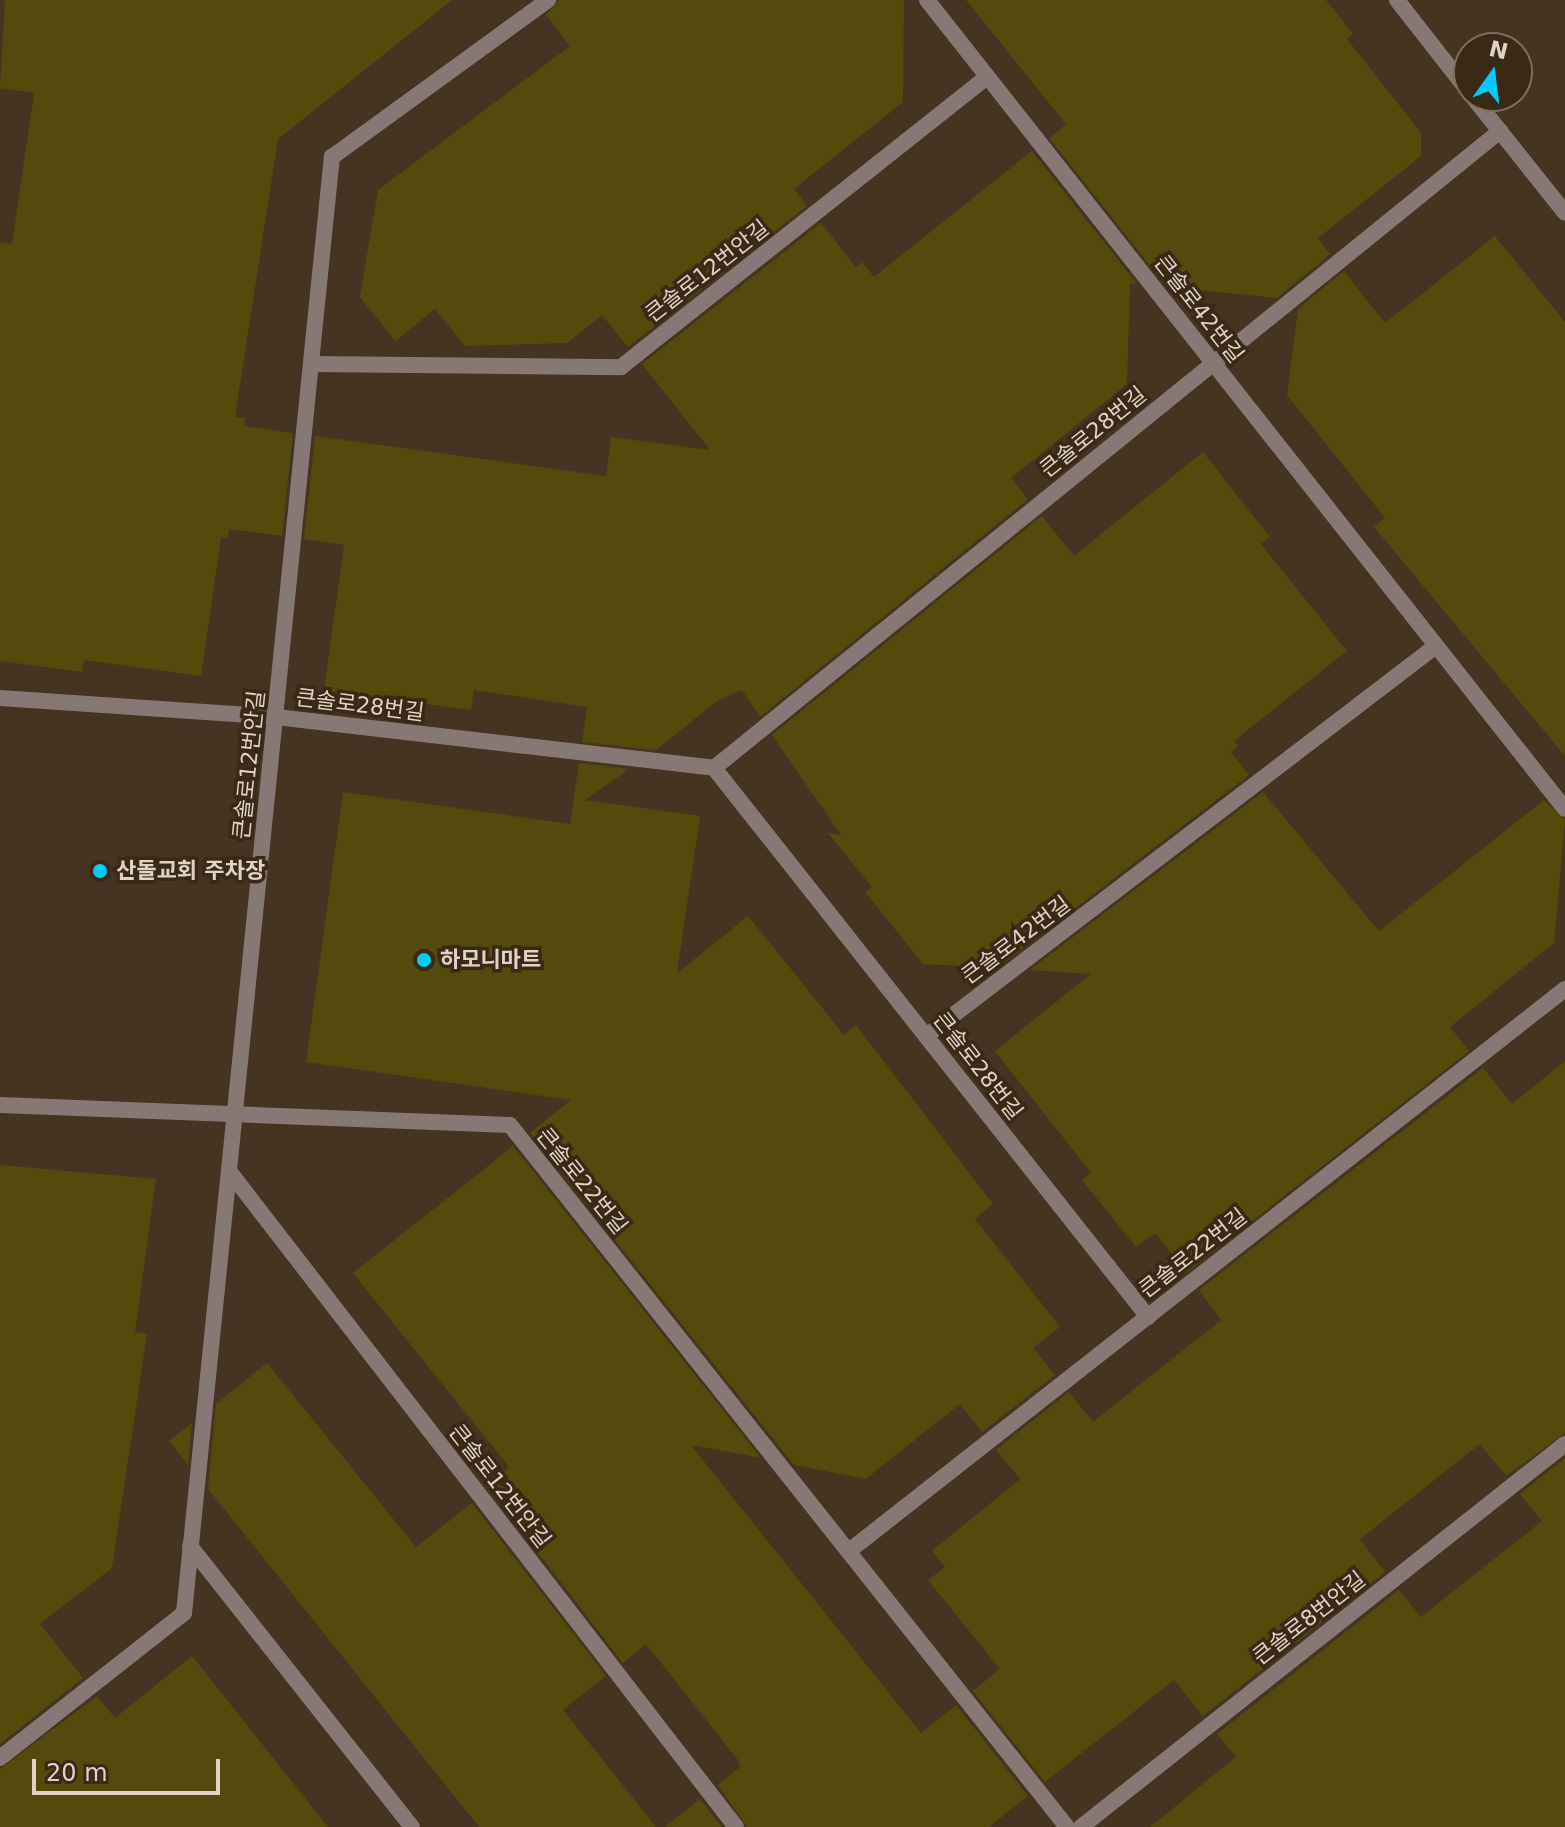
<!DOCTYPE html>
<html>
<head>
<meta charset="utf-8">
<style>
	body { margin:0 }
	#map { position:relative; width:1565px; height:1827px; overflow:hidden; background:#453421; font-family:"DejaVu Sans","Noto Sans KR",sans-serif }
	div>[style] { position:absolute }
	.building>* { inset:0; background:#544a0c }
	.street>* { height:16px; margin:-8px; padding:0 8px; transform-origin:8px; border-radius:8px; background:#867975 }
	.dots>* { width:22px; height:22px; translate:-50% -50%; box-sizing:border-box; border:4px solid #3a2917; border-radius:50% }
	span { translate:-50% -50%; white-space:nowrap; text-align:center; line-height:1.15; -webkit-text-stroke:7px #3a2917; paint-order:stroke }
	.street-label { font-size:22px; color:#ded3c7 }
	.poi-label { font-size:22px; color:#ded3c7; font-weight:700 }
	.left { translate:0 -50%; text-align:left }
	.north { position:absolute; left:1453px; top:32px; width:80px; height:80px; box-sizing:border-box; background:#3a2917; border:2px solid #7c6d5d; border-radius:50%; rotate:14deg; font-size:22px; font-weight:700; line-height:32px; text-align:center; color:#ded3c7 }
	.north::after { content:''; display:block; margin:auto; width:28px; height:36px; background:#02cbf9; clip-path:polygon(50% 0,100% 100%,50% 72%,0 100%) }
	.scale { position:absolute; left:32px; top:1759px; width:188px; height:36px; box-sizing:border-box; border:4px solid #ded3c7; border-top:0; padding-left:10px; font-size:24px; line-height:28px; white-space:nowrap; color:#ded3c7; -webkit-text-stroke:6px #3a2917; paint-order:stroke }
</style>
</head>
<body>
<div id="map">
	<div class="building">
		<div style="clip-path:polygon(5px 0,452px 0,278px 139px,235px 417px,245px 418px,244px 426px,293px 433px,282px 536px,229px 529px,228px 538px,221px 537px,201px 676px,84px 660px,82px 672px,0 661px,0 242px,12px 244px,34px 93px,0 88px)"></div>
		<div style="clip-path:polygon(559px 0,904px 0,903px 102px,794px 189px,807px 206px,628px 347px,602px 315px,567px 343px,465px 346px,435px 309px,395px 341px,360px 297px,378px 190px,570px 46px,546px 15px)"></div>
		<div style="clip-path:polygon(966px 0,1326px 0,1353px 34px,1347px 39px,1421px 133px,1421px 156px,1318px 238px,1330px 254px,1277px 298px,1167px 287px,1049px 138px,1066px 124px)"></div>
		<div style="clip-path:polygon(1032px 151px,1137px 284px,1130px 284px,1127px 384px,1011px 478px,1028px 499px,760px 717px,742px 690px,717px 701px,656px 750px,582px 742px,587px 707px,474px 690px,471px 710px,324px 690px,344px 545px,304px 539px,315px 436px,606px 476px,611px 437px,710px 450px,642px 364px,821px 223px,856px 267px,862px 262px,874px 277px)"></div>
		<div style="clip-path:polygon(1495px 236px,1565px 322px,1565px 756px,1374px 527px,1385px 518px,1287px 395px,1298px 309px,1344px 271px,1385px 323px)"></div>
		<div style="clip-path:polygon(1203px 452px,1270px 537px,1261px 544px,1347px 651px,1234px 741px,1238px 746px,1231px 752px,1249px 775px,997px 968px,923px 964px,865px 892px,872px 887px,828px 833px,841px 835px,772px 735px,1042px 516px,1074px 556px)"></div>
		<div style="clip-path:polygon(579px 763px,629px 769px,585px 800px,700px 816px,677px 973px,748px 916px,844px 1035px,856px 1025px,993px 1204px,975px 1219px,1060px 1327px,1033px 1348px,1055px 1375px,982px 1432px,960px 1404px,866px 1479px,794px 1465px,530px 1133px,571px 1100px,306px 1062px,343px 792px,570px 824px)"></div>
		<div style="clip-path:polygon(1263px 792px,1379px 931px,1544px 800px,1565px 820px,1554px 943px,1450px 1027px,1469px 1051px,1186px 1273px,1156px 1233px,1136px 1247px,1082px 1180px,1091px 1173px,995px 1051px,1091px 974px,1030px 970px)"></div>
		<div style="clip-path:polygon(1565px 1061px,1565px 1433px,1506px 1476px,1480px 1444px,1360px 1539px,1385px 1572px,1203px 1716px,1174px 1680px,1045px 1782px,973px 1691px,1000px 1669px,928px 1580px,945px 1567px,932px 1551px,1020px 1479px,996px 1450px,1069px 1392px,1093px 1422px,1221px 1320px,1199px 1290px,1483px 1068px,1512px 1104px)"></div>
		<div style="clip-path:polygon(513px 1146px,761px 1458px,691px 1445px,921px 1733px,956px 1705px,1028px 1796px,989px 1827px,747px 1827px,718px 1785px,740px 1767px,738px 1760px,646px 1644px,623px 1663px,489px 1489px,509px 1467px,353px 1273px)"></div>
		<div style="clip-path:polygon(0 1165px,156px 1179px,135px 1332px,147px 1334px,112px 1568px,40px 1624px,83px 1678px,0 1744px)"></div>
		<div style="clip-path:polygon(267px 1363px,416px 1547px,472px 1503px,606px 1676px,563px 1710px,656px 1827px,479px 1827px,208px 1489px,216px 1404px)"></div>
		<div style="clip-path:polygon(192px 1423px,188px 1465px,169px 1441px)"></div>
		<div style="clip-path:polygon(1565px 1458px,1565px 1827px,1150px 1827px,1236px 1757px,1217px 1734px,1399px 1590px,1421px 1617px,1542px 1521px,1520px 1494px)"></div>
		<div style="clip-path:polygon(192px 1656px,328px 1827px,0 1827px,0 1769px,97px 1696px,115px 1718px)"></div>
		<div style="clip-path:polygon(700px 1799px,722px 1827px,665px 1827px)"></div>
	</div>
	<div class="street">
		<div style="left:927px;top:0;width:1030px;rotate:51.74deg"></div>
		<div style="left:1397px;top:0;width:117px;rotate:52deg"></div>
		<div style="left:1472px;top:96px;width:149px;rotate:51.5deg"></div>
		<div style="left:312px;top:364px;width:309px;rotate:0.6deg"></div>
		<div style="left:621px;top:367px;width:467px;rotate:-38.4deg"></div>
		<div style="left:0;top:698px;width:277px;rotate:3.9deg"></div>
		<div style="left:276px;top:717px;width:441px;rotate:6.6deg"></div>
		<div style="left:714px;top:768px;width:700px;rotate:51.67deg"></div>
		<div style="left:714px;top:768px;width:1012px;rotate:-39.02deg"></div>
		<div style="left:926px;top:1036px;width:642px;rotate:-37.41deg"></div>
		<div style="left:0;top:1105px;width:510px;rotate:2.25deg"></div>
		<div style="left:510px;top:1125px;width:896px;rotate:51.57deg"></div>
		<div style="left:229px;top:1171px;width:829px;rotate:52.3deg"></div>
		<div style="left:190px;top:1546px;width:358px;rotate:51.7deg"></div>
		<div style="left:849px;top:1551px;width:910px;rotate:-38.13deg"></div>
		<div style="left:0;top:1758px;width:234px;rotate:-38.2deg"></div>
		<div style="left:184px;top:1613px;width:1464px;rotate:-84.2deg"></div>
		<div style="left:332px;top:157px;width:267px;rotate:-36deg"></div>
		<div style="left:1081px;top:1827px;width:617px;rotate:-38.36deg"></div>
	</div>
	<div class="dots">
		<div style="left:100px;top:871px;background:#02cbf9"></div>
		<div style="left:424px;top:960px;background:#02cbf9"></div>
	</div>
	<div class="street-label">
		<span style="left:707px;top:271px;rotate:-38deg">큰솔로12번안길</span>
		<span style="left:1199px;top:309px;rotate:52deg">큰솔로42번길</span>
		<span style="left:1093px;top:432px;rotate:-39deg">큰솔로28번길</span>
		<span style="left:360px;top:705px;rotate:7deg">큰솔로28번길</span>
		<span style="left:249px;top:765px;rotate:-84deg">큰솔로12번안길</span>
		<span style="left:1016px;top:940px;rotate:-37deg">큰솔로42번길</span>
		<span style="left:978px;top:1066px;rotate:52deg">큰솔로28번길</span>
		<span style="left:582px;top:1181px;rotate:51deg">큰솔로22번길</span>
		<span style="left:1193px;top:1253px;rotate:-38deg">큰솔로22번길</span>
		<span style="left:500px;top:1486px;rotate:52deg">큰솔로12번안길</span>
		<span style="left:1309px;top:1618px;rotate:-38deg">큰솔로8번안길</span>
	</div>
	<div class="poi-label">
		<span class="left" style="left:116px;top:871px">산돌교회 주차장</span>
		<span class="left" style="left:440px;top:960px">하모니마트</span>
	</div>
	<div class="north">N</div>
	<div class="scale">20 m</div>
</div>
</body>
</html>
